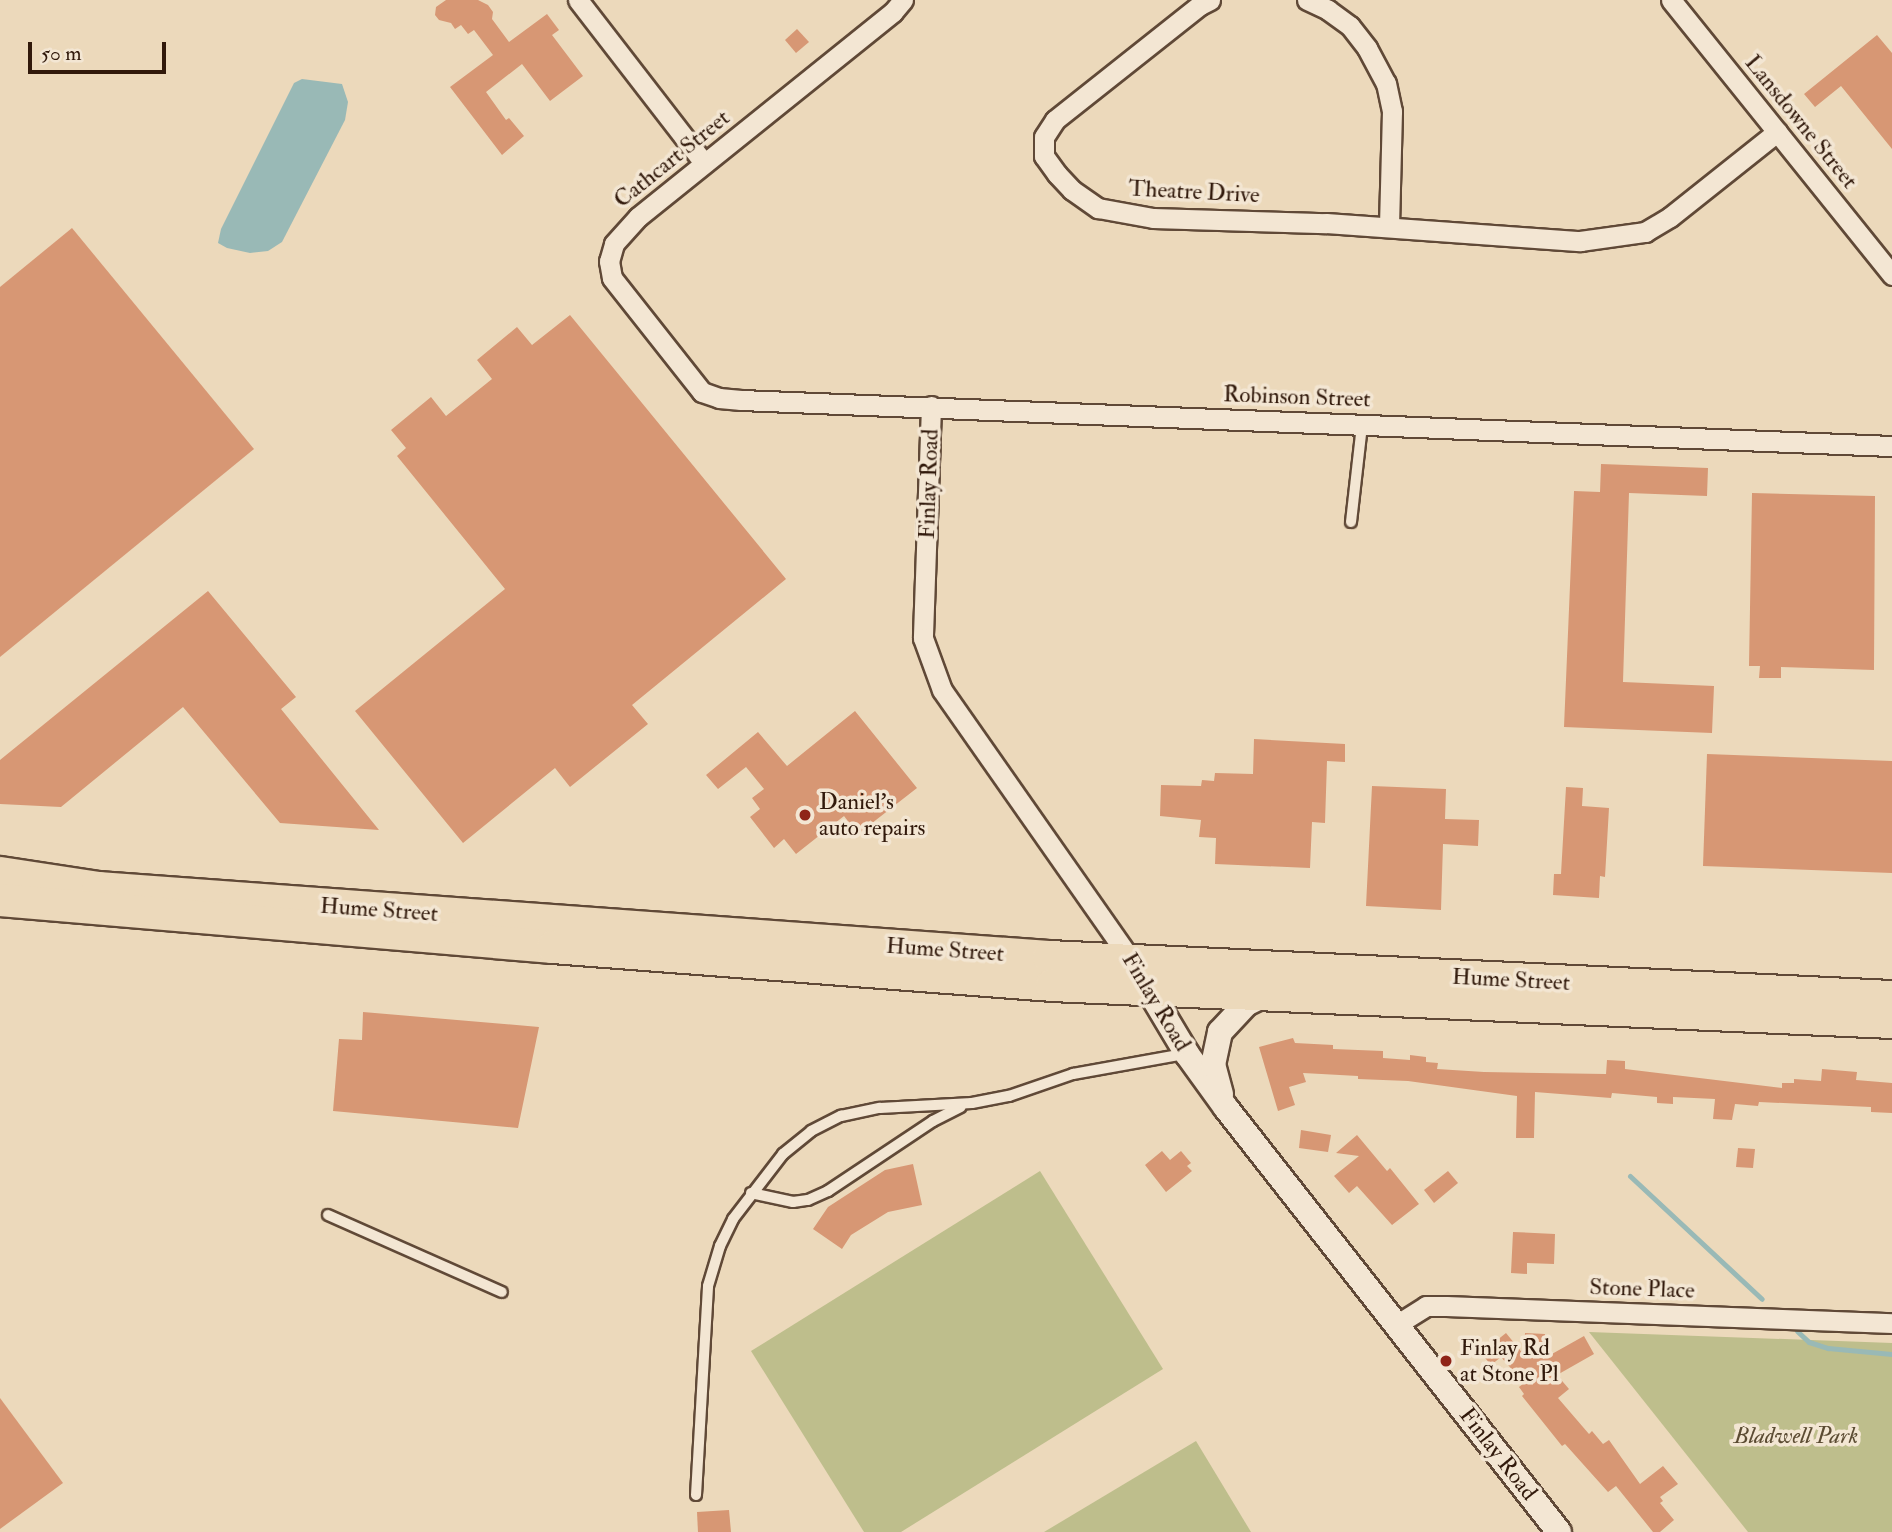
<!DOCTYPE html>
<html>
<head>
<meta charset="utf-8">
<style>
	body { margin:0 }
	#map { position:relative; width:1892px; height:1532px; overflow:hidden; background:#ecd9bb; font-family:"IM FELL Double Pica",serif }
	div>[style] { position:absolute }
	.green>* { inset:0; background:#bebe8c }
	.water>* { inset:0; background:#99b9b6 }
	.stream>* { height:5px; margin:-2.5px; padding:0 2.5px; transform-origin:2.5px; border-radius:2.5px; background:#99b9b6 }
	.building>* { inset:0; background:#d79774 }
	.roads { filter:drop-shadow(2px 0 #604937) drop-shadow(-2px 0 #604937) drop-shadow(0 2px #604937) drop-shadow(0 -2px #604937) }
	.service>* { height:10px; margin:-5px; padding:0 5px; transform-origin:5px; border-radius:5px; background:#f3e6d3 }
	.minor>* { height:19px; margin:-9.5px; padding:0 9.5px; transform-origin:9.5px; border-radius:9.5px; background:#f3e6d3 }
	.tertiary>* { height:24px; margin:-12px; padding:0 12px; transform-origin:12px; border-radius:12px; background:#f3e6d3 }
	.primary>* { height:32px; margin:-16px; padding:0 16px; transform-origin:16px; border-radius:16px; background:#ecd9bb }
	.dots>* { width:19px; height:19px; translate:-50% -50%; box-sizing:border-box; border:4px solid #f3e6d3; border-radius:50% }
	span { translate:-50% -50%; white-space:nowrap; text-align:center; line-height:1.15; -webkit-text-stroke:7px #f3e6d3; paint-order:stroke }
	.street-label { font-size:23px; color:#31190b }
	.poi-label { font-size:23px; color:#31190b }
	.left { translate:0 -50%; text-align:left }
	.park-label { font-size:23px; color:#5b4b32; font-style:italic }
	.scale { position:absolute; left:28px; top:42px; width:138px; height:32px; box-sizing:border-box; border:4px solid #31190b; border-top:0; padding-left:9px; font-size:21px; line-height:24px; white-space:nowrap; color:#31190b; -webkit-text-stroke:5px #f3e6d3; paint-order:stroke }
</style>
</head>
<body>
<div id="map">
	<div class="green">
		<div style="clip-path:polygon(1040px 1171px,1163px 1369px,901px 1532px,864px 1532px,751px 1351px)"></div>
		<div style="clip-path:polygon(1589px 1332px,1892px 1343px,1892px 1532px,1748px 1532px)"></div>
		<div style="clip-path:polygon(1196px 1441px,1251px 1532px,1044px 1532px)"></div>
	</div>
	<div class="water">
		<div style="clip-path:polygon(302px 79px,342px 84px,348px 102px,345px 120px,282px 242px,268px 251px,250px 253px,227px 248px,218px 243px,221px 229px,294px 83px)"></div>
	</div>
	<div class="stream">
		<div style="left:1630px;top:1176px;width:180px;rotate:43deg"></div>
		<div style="left:1797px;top:1331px;width:16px;rotate:43deg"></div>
		<div style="left:1809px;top:1342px;width:20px;rotate:18deg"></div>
		<div style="left:1828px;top:1348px;width:64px;rotate:5.4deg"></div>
	</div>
	<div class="building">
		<div style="clip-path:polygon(446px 0,478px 0,488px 5px,493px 12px,492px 19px,509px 42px,547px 14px,559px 30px,552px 35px,583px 76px,550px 101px,522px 64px,486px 92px,506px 120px,509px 118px,524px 136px,502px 155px,450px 87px,493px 55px,474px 30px,468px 34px,461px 25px,455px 29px,451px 23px,439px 20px,435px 15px,436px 7px)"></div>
		<div style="clip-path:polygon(797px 29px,809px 42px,796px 53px,785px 40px)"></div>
		<div style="clip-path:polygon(1877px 35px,1892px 53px,1892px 149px,1841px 86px,1815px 107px,1804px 94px)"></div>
		<div style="clip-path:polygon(72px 228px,254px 449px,0 657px,0 287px)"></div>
		<div style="clip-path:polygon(570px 315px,786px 579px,632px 705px,648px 724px,570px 787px,555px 768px,463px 843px,355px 711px,505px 589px,397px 456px,406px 448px,391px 430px,431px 397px,446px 416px,492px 379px,477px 360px,517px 327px,532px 345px)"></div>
		<div style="clip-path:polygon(1601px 464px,1708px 468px,1707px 496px,1629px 493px,1623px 682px,1714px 686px,1712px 733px,1564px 727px,1574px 491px,1600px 492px)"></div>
		<div style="clip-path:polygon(1752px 493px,1875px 496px,1874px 670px,1781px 667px,1781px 678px,1759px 678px,1760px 666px,1749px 666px)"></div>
		<div style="clip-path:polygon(208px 591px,296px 697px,281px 709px,379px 830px,280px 823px,183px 707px,61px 807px,0 804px,0 760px)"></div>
		<div style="clip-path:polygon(855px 711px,917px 788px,858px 834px,844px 816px,796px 854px,784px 839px,774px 848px,750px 817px,760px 809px,752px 798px,764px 789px,746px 767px,718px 789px,706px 775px,758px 732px,787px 766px)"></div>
		<div style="clip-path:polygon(1254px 739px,1345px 744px,1345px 762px,1327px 761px,1325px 823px,1312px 822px,1310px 868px,1215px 864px,1216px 838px,1199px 837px,1201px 820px,1160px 816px,1161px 785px,1201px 786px,1202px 780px,1214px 781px,1215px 773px,1253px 774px)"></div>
		<div style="clip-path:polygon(1707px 754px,1892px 761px,1892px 873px,1703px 866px)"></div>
		<div style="clip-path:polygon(1372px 786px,1446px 789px,1445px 819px,1479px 820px,1478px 846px,1443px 844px,1441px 910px,1366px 906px)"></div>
		<div style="clip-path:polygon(1566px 787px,1583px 788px,1582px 806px,1609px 808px,1605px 877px,1600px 876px,1599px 898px,1553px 895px,1554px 874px,1561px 874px)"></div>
		<div style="clip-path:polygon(363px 1012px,539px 1027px,518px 1128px,333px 1111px,339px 1039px,362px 1040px)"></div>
		<div style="clip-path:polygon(1293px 1038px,1295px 1043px,1333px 1045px,1333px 1049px,1383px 1051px,1383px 1058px,1410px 1060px,1410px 1055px,1426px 1057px,1426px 1062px,1438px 1063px,1437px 1069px,1484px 1072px,1606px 1074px,1607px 1060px,1625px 1061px,1625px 1069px,1782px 1088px,1782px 1083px,1794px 1083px,1794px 1079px,1821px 1081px,1822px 1069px,1857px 1072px,1856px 1080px,1892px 1083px,1892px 1113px,1871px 1112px,1871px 1107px,1759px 1102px,1758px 1106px,1735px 1104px,1732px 1120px,1713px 1119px,1715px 1099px,1673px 1097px,1673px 1104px,1657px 1103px,1657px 1097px,1612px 1093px,1611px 1098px,1535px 1092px,1534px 1138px,1516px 1138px,1517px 1096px,1408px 1081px,1358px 1079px,1358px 1076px,1303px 1073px,1306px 1082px,1289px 1087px,1295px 1105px,1278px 1111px,1259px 1047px)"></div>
		<div style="clip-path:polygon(1301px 1130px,1331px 1135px,1328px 1152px,1299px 1148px)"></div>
		<div style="clip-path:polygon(1357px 1135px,1387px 1171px,1390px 1168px,1419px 1204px,1392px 1225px,1357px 1186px,1349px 1193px,1334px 1176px,1359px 1156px,1336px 1153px)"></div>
		<div style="clip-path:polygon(1738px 1148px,1755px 1149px,1753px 1168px,1736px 1167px)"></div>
		<div style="clip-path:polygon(1162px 1151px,1170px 1160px,1181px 1151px,1191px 1163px,1187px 1166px,1192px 1171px,1166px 1192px,1145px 1165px)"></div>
		<div style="clip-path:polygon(913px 1164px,922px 1205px,888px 1212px,851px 1235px,842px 1249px,813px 1229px,828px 1207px,885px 1170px)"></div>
		<div style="clip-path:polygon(1448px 1171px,1458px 1183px,1434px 1203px,1424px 1190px)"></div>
		<div style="clip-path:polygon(1513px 1232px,1555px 1234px,1554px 1264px,1527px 1263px,1527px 1274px,1511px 1273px)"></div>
		<div style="clip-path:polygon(1506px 1333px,1524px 1355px,1525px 1333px,1545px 1334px,1543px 1359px,1584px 1336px,1594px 1354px,1557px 1375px,1569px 1389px,1558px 1398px,1589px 1434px,1592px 1431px,1603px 1444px,1609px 1440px,1640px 1484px,1663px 1466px,1678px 1484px,1660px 1497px,1663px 1501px,1660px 1503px,1674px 1520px,1660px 1532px,1653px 1532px,1616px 1486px,1608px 1492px,1565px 1444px,1562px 1446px,1522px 1396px,1524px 1394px,1519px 1387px,1524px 1383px,1501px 1357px,1491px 1365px,1481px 1353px)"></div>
		<div style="clip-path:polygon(0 1398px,63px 1483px,0 1529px)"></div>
		<div style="clip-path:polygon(729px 1510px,731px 1532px,698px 1532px,697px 1512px)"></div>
	</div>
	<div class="roads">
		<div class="service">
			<div style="left:1351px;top:522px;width:98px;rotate:-83.5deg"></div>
			<div style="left:751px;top:1193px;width:43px;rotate:12.1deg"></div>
			<div style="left:793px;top:1202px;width:15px;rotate:-8deg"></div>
			<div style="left:808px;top:1200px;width:22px;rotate:-24deg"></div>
			<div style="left:828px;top:1191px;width:126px;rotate:-33.7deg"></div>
			<div style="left:933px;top:1121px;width:31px;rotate:-27deg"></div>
			<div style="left:328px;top:1215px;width:190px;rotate:23.9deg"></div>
			<div style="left:696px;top:1495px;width:209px;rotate:-86.7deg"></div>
			<div style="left:708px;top:1286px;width:42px;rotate:-73.3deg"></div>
			<div style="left:720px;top:1246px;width:30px;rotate:-64deg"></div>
			<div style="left:733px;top:1219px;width:82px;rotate:-52.4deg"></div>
			<div style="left:783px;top:1154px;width:36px;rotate:-39deg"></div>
			<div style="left:811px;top:1131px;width:34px;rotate:-27deg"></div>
			<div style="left:841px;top:1116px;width:40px;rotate:-12deg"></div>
			<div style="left:880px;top:1108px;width:92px;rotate:-3.1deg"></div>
			<div style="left:972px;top:1103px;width:38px;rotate:-11deg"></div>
			<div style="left:1009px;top:1096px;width:68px;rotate:-19deg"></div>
			<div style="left:1073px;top:1074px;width:113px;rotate:-10.2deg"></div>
		</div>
		<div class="minor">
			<div style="left:578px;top:0;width:206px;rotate:52.3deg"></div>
			<div style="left:903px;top:0;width:16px;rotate:130deg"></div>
			<div style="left:893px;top:12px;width:327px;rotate:141.2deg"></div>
			<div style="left:638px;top:217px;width:36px;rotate:132deg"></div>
			<div style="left:614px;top:244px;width:18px;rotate:106deg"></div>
			<div style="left:609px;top:261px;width:17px;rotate:80deg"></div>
			<div style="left:612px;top:278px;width:145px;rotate:51.7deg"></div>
			<div style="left:702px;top:392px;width:18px;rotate:19deg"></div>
			<div style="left:719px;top:398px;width:22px;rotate:5deg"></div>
			<div style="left:741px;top:400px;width:1152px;rotate:2.29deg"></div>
			<div style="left:1210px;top:0;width:11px;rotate:153deg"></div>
			<div style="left:1200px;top:5px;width:185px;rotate:141.6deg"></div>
			<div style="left:1055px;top:120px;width:20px;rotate:123deg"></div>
			<div style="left:1044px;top:137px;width:19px;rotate:90deg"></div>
			<div style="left:1044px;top:156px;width:22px;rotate:54deg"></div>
			<div style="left:1057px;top:174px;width:22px;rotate:47deg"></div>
			<div style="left:1072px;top:190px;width:32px;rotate:35deg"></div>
			<div style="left:1098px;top:208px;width:56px;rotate:10.3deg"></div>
			<div style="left:1153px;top:218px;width:173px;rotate:1.7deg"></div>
			<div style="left:1326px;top:223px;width:255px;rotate:4.1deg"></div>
			<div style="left:1580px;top:241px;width:66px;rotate:-7.9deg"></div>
			<div style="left:1645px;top:232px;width:29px;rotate:-31deg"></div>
			<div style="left:1670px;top:217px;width:137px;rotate:-38.5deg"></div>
			<div style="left:1307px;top:0;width:23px;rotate:25deg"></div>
			<div style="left:1328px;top:10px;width:27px;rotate:36deg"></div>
			<div style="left:1350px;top:26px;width:28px;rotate:52deg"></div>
			<div style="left:1367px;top:48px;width:40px;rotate:62deg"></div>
			<div style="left:1386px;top:83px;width:29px;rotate:78deg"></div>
			<div style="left:1392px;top:111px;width:116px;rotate:91.5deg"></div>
			<div style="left:1671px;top:0;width:353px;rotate:51.2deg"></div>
			<div style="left:931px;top:406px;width:232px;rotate:92deg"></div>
			<div style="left:923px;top:638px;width:55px;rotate:69.9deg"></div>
			<div style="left:942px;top:690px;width:331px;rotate:55deg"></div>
			<div style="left:1396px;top:1325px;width:36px;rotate:-32deg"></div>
			<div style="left:1426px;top:1306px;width:20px"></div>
			<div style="left:1446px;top:1306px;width:446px;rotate:2.2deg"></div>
		</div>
		<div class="tertiary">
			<div style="left:1141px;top:977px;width:90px;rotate:59.1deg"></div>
			<div style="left:1187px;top:1054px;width:67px;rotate:54.2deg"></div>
			<div style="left:1226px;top:1108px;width:539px;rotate:51.85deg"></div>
			<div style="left:1221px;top:1094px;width:30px;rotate:-105deg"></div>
			<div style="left:1213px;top:1065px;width:34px;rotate:-78deg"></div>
			<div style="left:1220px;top:1032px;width:38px;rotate:-47deg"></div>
			<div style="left:1246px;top:1004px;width:25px;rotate:-26deg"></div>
		</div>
		<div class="primary">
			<div style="left:0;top:873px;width:99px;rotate:8.7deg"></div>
			<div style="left:98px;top:888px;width:953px;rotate:4.15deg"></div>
			<div style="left:1049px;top:957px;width:844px;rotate:2.72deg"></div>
			<div style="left:0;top:900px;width:555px;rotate:4.86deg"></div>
			<div style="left:553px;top:947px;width:500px;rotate:4.35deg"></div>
			<div style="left:1052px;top:985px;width:841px;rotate:2.52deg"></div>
		</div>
	</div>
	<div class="dots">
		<div style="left:805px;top:815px;background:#8f2418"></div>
		<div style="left:1446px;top:1361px;background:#8f2418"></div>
	</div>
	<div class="street-label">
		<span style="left:1801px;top:122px;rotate:51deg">Lansdowne Street</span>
		<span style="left:672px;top:159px;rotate:-39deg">Cathcart Street</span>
		<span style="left:1194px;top:192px;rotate:3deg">Theatre Drive</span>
		<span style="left:1297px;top:397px;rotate:2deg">Robinson Street</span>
		<span style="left:929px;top:484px;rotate:-88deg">Finlay Road</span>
		<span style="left:379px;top:910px;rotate:4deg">Hume Street</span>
		<span style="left:945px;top:950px;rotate:4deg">Hume Street</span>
		<span style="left:1511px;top:980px;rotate:3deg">Hume Street</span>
		<span style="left:1156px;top:1002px;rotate:59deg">Finlay Road</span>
		<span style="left:1642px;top:1289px;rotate:2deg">Stone Place</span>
		<span style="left:1498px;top:1454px;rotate:52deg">Finlay Road</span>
	</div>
	<div class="poi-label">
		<span class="left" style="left:819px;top:815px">Daniel’s<br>auto repairs</span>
		<span class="left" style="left:1460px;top:1361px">Finlay Rd<br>at Stone Pl</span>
	</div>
	<div class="park-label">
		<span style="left:1796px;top:1436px">Bladwell Park</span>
	</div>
	<div class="scale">50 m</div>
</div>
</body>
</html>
